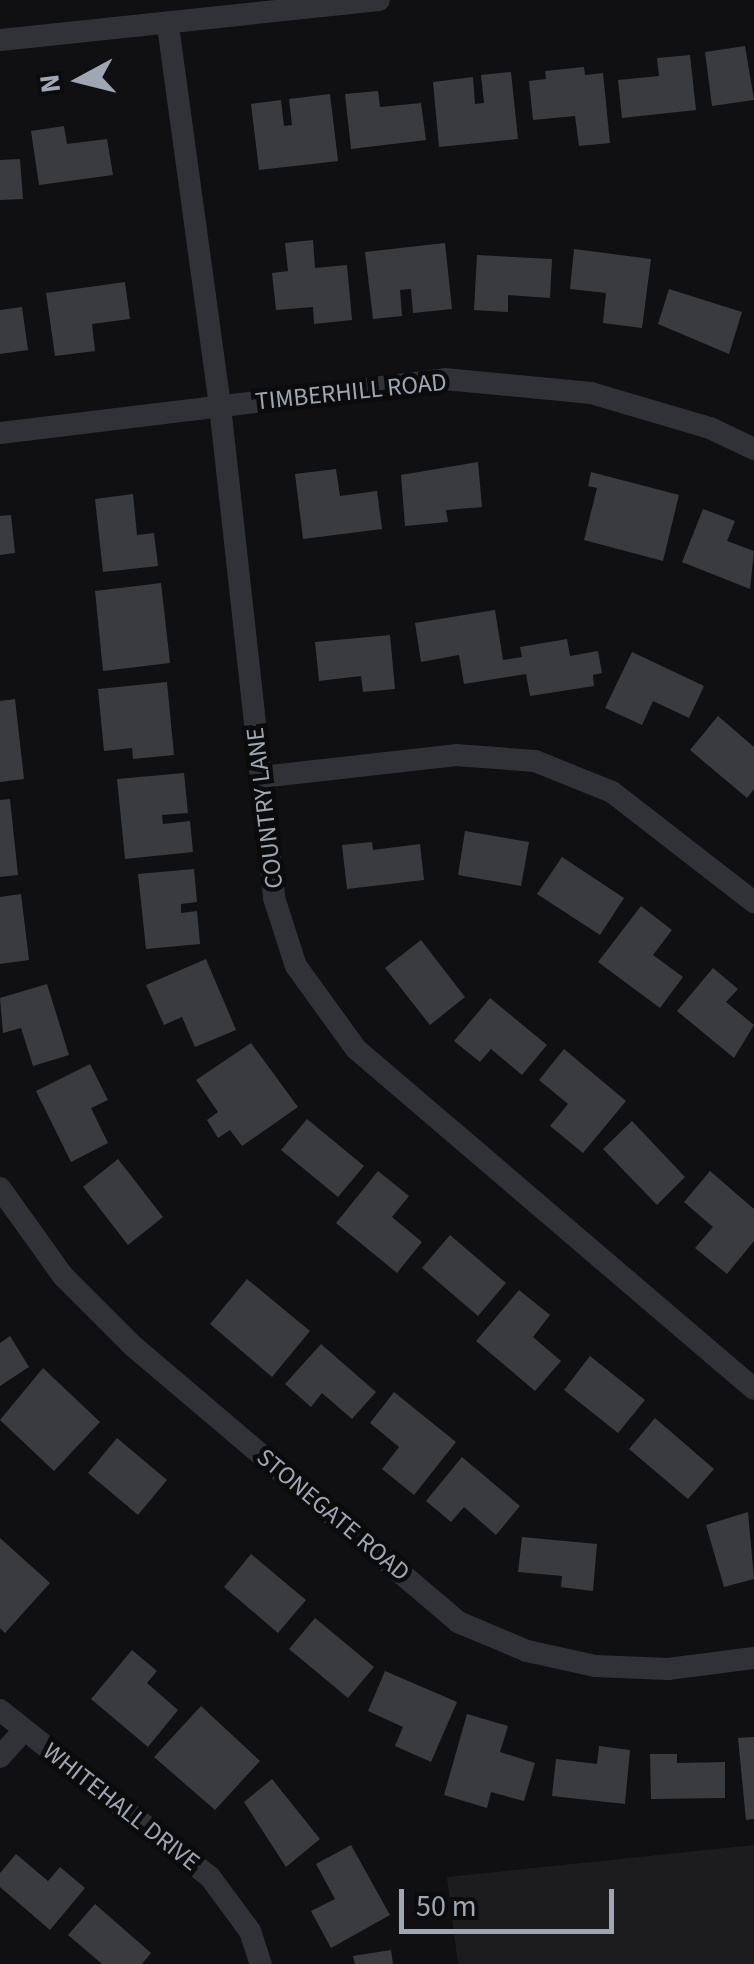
<!DOCTYPE html>
<html>
<head>
<meta charset="utf-8">
<style>
	body { margin:0 }
	#map { position:relative; width:754px; height:1964px; overflow:hidden; background:#101012; font-family:"Source Sans 3",sans-serif }
	div>[style] { position:absolute }
	.built>* { inset:0; background:#1c1c1f }
	.building>* { inset:0; background:#3a3b3f }
	.minor>* { height:22px; margin:-11px; padding:0 11px; transform-origin:11px; border-radius:11px; background:#313237 }
	span { translate:-50% -50%; white-space:nowrap; text-align:center; line-height:1.15; -webkit-text-stroke:9px #0b0b0c; paint-order:stroke }
	.street-label { font-size:25px; color:#a0a7b3 }
	.north { position:absolute; left:30px; top:30px; width:100px; height:100px; -webkit-text-stroke:8px #0b0b0c; paint-order:stroke; rotate:263deg; font-size:28px; font-weight:700; line-height:40px; text-align:center; color:#a0a7b3 }
	.north::after { content:''; display:block; margin:auto; width:35px; height:45px; background:#a0a7b3; clip-path:polygon(50% 0,100% 100%,50% 72%,0 100%) }
	.scale { position:absolute; left:399px; top:1889px; width:215px; height:45px; box-sizing:border-box; border:5px solid #a0a7b3; border-top:0; padding-left:12px; font-size:30px; line-height:35px; white-space:nowrap; color:#a0a7b3; -webkit-text-stroke:8px #0b0b0c; paint-order:stroke }
</style>
</head>
<body>
<div id="map">
	<div class="built">
		<div style="clip-path:polygon(754px 1845px,754px 1964px,458px 1964px,447px 1877px)"></div>
	</div>
	<div class="building">
		<div style="clip-path:polygon(745px 46px,754px 100px,712px 106px,705px 52px)"></div>
		<div style="clip-path:polygon(690px 55px,696px 110px,622px 118px,618px 80px,659px 76px,657px 58px)"></div>
		<div style="clip-path:polygon(584px 67px,585px 75px,603px 73px,610px 143px,579px 146px,575px 116px,533px 120px,529px 81px,546px 79px,545px 71px)"></div>
		<div style="clip-path:polygon(511px 72px,518px 139px,439px 147px,433px 82px,473px 77px,475px 104px,484px 103px,481px 75px)"></div>
		<div style="clip-path:polygon(378px 91px,380px 107px,421px 103px,426px 140px,351px 149px,345px 94px)"></div>
		<div style="clip-path:polygon(330px 94px,338px 161px,259px 170px,251px 104px,281px 100px,284px 126px,292px 125px,289px 99px)"></div>
		<div style="clip-path:polygon(64px 126px,67px 144px,107px 139px,113px 175px,39px 185px,31px 131px)"></div>
		<div style="clip-path:polygon(20px 159px,23px 199px,0 200px,0 160px)"></div>
		<div style="clip-path:polygon(313px 240px,315px 268px,347px 265px,352px 320px,314px 324px,313px 307px,276px 310px,272px 273px,288px 271px,285px 243px)"></div>
		<div style="clip-path:polygon(445px 243px,452px 309px,413px 313px,411px 289px,400px 290px,402px 316px,373px 319px,365px 252px)"></div>
		<div style="clip-path:polygon(574px 249px,651px 259px,642px 328px,603px 323px,606px 293px,570px 289px)"></div>
		<div style="clip-path:polygon(477px 255px,552px 259px,550px 298px,508px 295px,508px 312px,474px 310px)"></div>
		<div style="clip-path:polygon(125px 282px,130px 319px,92px 324px,95px 351px,55px 356px,46px 293px)"></div>
		<div style="clip-path:polygon(669px 289px,742px 312px,729px 354px,658px 324px)"></div>
		<div style="clip-path:polygon(22px 307px,28px 350px,0 354px,0 310px)"></div>
		<div style="clip-path:polygon(478px 462px,482px 507px,446px 510px,448px 522px,405px 526px,401px 475px)"></div>
		<div style="clip-path:polygon(336px 469px,340px 496px,377px 491px,382px 529px,303px 539px,295px 474px)"></div>
		<div style="clip-path:polygon(591px 472px,679px 495px,663px 561px,584px 540px,597px 488px,588px 486px)"></div>
		<div style="clip-path:polygon(133px 494px,137px 535px,154px 533px,158px 566px,103px 572px,95px 499px)"></div>
		<div style="clip-path:polygon(703px 509px,735px 521px,727px 541px,754px 551px,750px 589px,682px 562px)"></div>
		<div style="clip-path:polygon(11px 515px,15px 553px,0 555px,0 516px)"></div>
		<div style="clip-path:polygon(161px 583px,170px 663px,103px 671px,95px 591px)"></div>
		<div style="clip-path:polygon(495px 610px,503px 660px,522px 657px,520px 647px,567px 639px,570px 656px,598px 651px,602px 673px,593px 675px,594px 686px,530px 696px,526px 674px,464px 684px,459px 655px,421px 662px,415px 623px)"></div>
		<div style="clip-path:polygon(390px 635px,395px 689px,363px 692px,361px 676px,319px 681px,315px 642px)"></div>
		<div style="clip-path:polygon(632px 652px,704px 686px,689px 718px,653px 701px,642px 725px,605px 708px)"></div>
		<div style="clip-path:polygon(167px 682px,174px 755px,133px 759px,132px 748px,104px 751px,98px 689px)"></div>
		<div style="clip-path:polygon(15px 699px,24px 779px,0 782px,0 701px)"></div>
		<div style="clip-path:polygon(718px 716px,754px 747px,754px 789px,747px 798px,690px 750px)"></div>
		<div style="clip-path:polygon(184px 773px,188px 813px,162px 815px,163px 824px,190px 821px,193px 852px,125px 859px,117px 779px)"></div>
		<div style="clip-path:polygon(10px 799px,18px 875px,0 877px,0 800px)"></div>
		<div style="clip-path:polygon(465px 831px,529px 842px,521px 886px,458px 875px)"></div>
		<div style="clip-path:polygon(372px 842px,373px 850px,420px 844px,424px 880px,347px 889px,342px 845px)"></div>
		<div style="clip-path:polygon(562px 857px,624px 898px,600px 935px,537px 894px)"></div>
		<div style="clip-path:polygon(194px 869px,197px 902px,181px 904px,181px 913px,197px 911px,200px 944px,146px 949px,138px 874px)"></div>
		<div style="clip-path:polygon(21px 894px,29px 960px,0 964px,0 897px)"></div>
		<div style="clip-path:polygon(641px 906px,672px 930px,653px 955px,683px 977px,660px 1008px,598px 962px)"></div>
		<div style="clip-path:polygon(421px 940px,465px 997px,430px 1025px,385px 968px)"></div>
		<div style="clip-path:polygon(206px 959px,236px 1030px,195px 1047px,182px 1017px,164px 1025px,146px 985px)"></div>
		<div style="clip-path:polygon(713px 968px,738px 989px,726px 1002px,754px 1025px,734px 1058px,677px 1011px)"></div>
		<div style="clip-path:polygon(47px 984px,69px 1055px,33px 1066px,21px 1028px,3px 1033px,0 998px)"></div>
		<div style="clip-path:polygon(490px 998px,547px 1045px,522px 1075px,491px 1049px,480px 1062px,454px 1041px)"></div>
		<div style="clip-path:polygon(251px 1043px,298px 1107px,242px 1146px,230px 1130px,218px 1138px,207px 1120px,218px 1112px,196px 1080px)"></div>
		<div style="clip-path:polygon(564px 1049px,626px 1101px,583px 1153px,550px 1126px,568px 1104px,539px 1080px)"></div>
		<div style="clip-path:polygon(90px 1064px,108px 1100px,91px 1108px,108px 1143px,71px 1162px,36px 1091px)"></div>
		<div style="clip-path:polygon(307px 1119px,364px 1166px,338px 1197px,281px 1150px)"></div>
		<div style="clip-path:polygon(632px 1121px,685px 1177px,657px 1205px,603px 1149px)"></div>
		<div style="clip-path:polygon(118px 1159px,163px 1217px,128px 1245px,83px 1187px)"></div>
		<div style="clip-path:polygon(378px 1171px,409px 1196px,392px 1217px,422px 1242px,397px 1273px,336px 1223px)"></div>
		<div style="clip-path:polygon(710px 1171px,754px 1209px,754px 1241px,727px 1274px,695px 1248px,713px 1227px,684px 1202px)"></div>
		<div style="clip-path:polygon(450px 1235px,506px 1283px,478px 1316px,422px 1268px)"></div>
		<div style="clip-path:polygon(247px 1279px,310px 1331px,272px 1377px,210px 1324px)"></div>
		<div style="clip-path:polygon(519px 1290px,550px 1315px,533px 1337px,561px 1361px,535px 1391px,476px 1341px)"></div>
		<div style="clip-path:polygon(10px 1336px,29px 1367px,0 1386px,0 1343px)"></div>
		<div style="clip-path:polygon(321px 1344px,376px 1392px,352px 1419px,322px 1393px,311px 1407px,285px 1384px)"></div>
		<div style="clip-path:polygon(590px 1356px,645px 1400px,618px 1433px,564px 1390px)"></div>
		<div style="clip-path:polygon(43px 1368px,100px 1422px,54px 1471px,0 1420px)"></div>
		<div style="clip-path:polygon(394px 1392px,456px 1442px,414px 1495px,382px 1469px,399px 1447px,370px 1423px)"></div>
		<div style="clip-path:polygon(655px 1418px,714px 1469px,688px 1499px,629px 1449px)"></div>
		<div style="clip-path:polygon(117px 1438px,167px 1480px,138px 1515px,88px 1473px)"></div>
		<div style="clip-path:polygon(462px 1457px,520px 1506px,496px 1535px,464px 1507px,451px 1522px,426px 1501px)"></div>
		<div style="clip-path:polygon(748px 1512px,754px 1579px,724px 1587px,706px 1525px)"></div>
		<div style="clip-path:polygon(522px 1537px,597px 1544px,593px 1591px,561px 1587px,562px 1576px,518px 1572px)"></div>
		<div style="clip-path:polygon(0 1538px,50px 1583px,5px 1633px,0 1628px)"></div>
		<div style="clip-path:polygon(251px 1554px,306px 1600px,278px 1633px,224px 1587px)"></div>
		<div style="clip-path:polygon(315px 1618px,374px 1667px,348px 1698px,289px 1649px)"></div>
		<div style="clip-path:polygon(132px 1650px,157px 1671px,147px 1683px,178px 1710px,148px 1747px,91px 1699px)"></div>
		<div style="clip-path:polygon(385px 1671px,457px 1702px,431px 1762px,395px 1746px,403px 1727px,368px 1711px)"></div>
		<div style="clip-path:polygon(201px 1706px,260px 1761px,215px 1810px,154px 1757px)"></div>
		<div style="clip-path:polygon(467px 1714px,508px 1726px,500px 1752px,535px 1763px,524px 1801px,491px 1792px,487px 1808px,444px 1795px)"></div>
		<div style="clip-path:polygon(754px 1737px,754px 1819px,746px 1820px,738px 1738px)"></div>
		<div style="clip-path:polygon(599px 1746px,630px 1750px,625px 1804px,552px 1796px,556px 1759px,597px 1764px)"></div>
		<div style="clip-path:polygon(650px 1754px,677px 1754px,677px 1763px,725px 1762px,725px 1798px,651px 1799px)"></div>
		<div style="clip-path:polygon(272px 1779px,320px 1839px,286px 1867px,244px 1802px)"></div>
		<div style="clip-path:polygon(351px 1845px,390px 1915px,331px 1948px,311px 1911px,335px 1899px,316px 1864px)"></div>
		<div style="clip-path:polygon(16px 1854px,48px 1881px,60px 1867px,85px 1888px,50px 1930px,0 1887px,0 1873px)"></div>
		<div style="clip-path:polygon(95px 1904px,151px 1953px,142px 1964px,102px 1964px,68px 1935px)"></div>
		<div style="clip-path:polygon(391px 1950px,393px 1964px,355px 1964px,353px 1956px)"></div>
	</div>
	<div class="minor">
		<div style="left:168px;top:26px;width:384px;rotate:82.2deg"></div>
		<div style="left:220px;top:406px;width:495px;rotate:83.7deg"></div>
		<div style="left:274px;top:898px;width:71px;rotate:72.1deg"></div>
		<div style="left:296px;top:966px;width:102px;rotate:54.1deg"></div>
		<div style="left:356px;top:1049px;width:523px;rotate:40.51deg"></div>
		<div style="left:0;top:40px;width:381px;rotate:-6deg"></div>
		<div style="left:0;top:433px;width:447px;rotate:-6.9deg"></div>
		<div style="left:444px;top:379px;width:148px;rotate:5.4deg"></div>
		<div style="left:591px;top:393px;width:124px;rotate:16.4deg"></div>
		<div style="left:710px;top:428px;width:49px;rotate:25.5deg"></div>
		<div style="left:261px;top:777px;width:196px;rotate:-6.4deg"></div>
		<div style="left:456px;top:755px;width:79px;rotate:4.3deg"></div>
		<div style="left:535px;top:761px;width:83px;rotate:21.9deg"></div>
		<div style="left:612px;top:792px;width:180px;rotate:37.8deg"></div>
		<div style="left:0;top:1188px;width:108px;rotate:54.4deg"></div>
		<div style="left:63px;top:1276px;width:99px;rotate:45deg"></div>
		<div style="left:133px;top:1346px;width:426px;rotate:40.3deg"></div>
		<div style="left:458px;top:1622px;width:75px;rotate:22.8deg"></div>
		<div style="left:527px;top:1651px;width:70px;rotate:12.4deg"></div>
		<div style="left:595px;top:1666px;width:73px;rotate:2.4deg"></div>
		<div style="left:668px;top:1669px;width:87px;rotate:-7.3deg"></div>
		<div style="left:0;top:1710px;width:268px;rotate:38.5deg"></div>
		<div style="left:210px;top:1877px;width:67px;rotate:53.5deg"></div>
		<div style="left:250px;top:1931px;width:35px;rotate:72deg"></div>
		<div style="left:0;top:1757px;width:36px;rotate:-48deg"></div>
	</div>
	<div class="street-label">
		<span style="left:351px;top:392px;rotate:-6deg">TIMBERHILL ROAD</span>
		<span style="left:265px;top:808px;rotate:-97deg">COUNTRY LANE</span>
		<span style="left:333px;top:1515px;rotate:40deg">STONEGATE ROAD</span>
		<span style="left:121px;top:1807px;rotate:38deg">WHITEHALL DRIVE</span>
	</div>
	<div class="north">N</div>
	<div class="scale">50 m</div>
</div>
</body>
</html>
